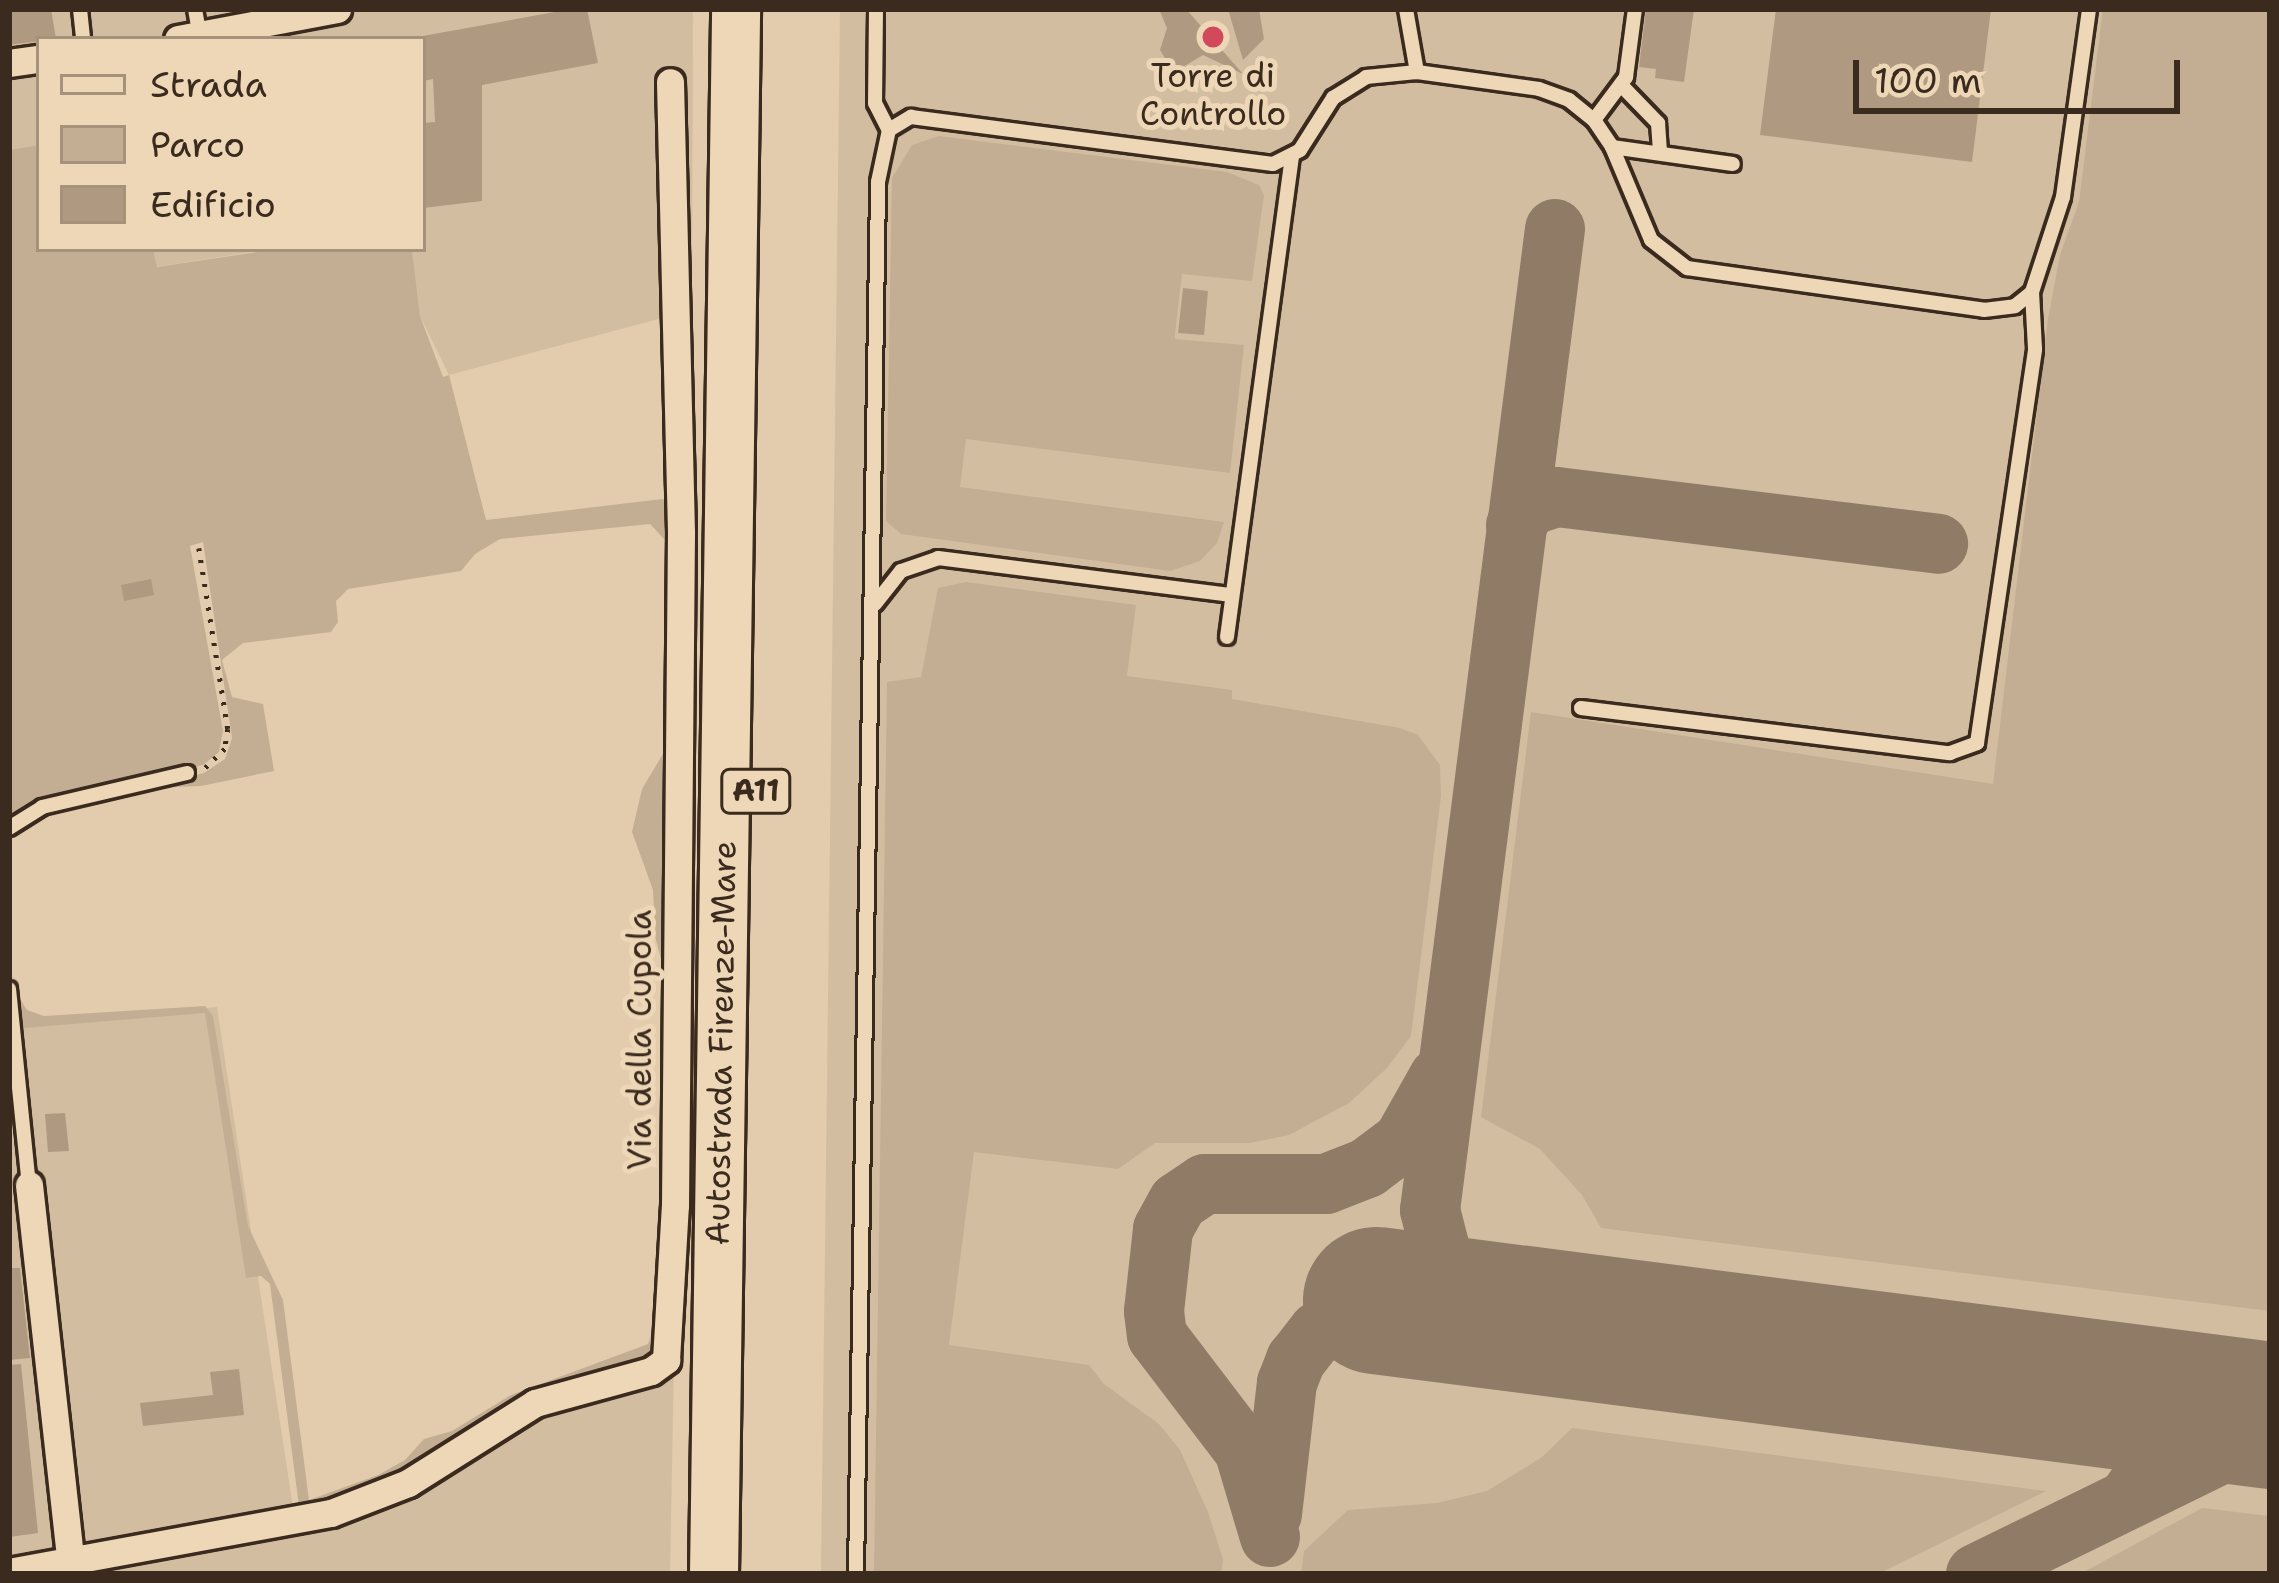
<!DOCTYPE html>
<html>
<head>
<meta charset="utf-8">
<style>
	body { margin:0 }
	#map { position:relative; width:2279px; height:1583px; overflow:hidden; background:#e3ccae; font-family:"Shantell Sans",sans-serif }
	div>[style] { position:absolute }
	.built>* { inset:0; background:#d3bda0 }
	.green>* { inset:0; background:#c4ae93 }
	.taxiway>* { height:60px; margin:-30px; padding:0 30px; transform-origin:30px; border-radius:30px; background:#8f7b66 }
	.runway>* { height:147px; margin:-73.5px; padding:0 73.5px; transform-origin:73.5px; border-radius:73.5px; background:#8f7b66 }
	.building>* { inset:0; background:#af9980 }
	.path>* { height:4.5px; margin-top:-2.25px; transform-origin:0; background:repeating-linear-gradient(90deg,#3b2a1e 0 3px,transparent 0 12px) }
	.roads { filter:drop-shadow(3px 0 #3b2a1e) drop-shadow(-3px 0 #3b2a1e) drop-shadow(0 3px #3b2a1e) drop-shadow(0 -3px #3b2a1e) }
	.lane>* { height:14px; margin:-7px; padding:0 7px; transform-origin:7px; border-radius:7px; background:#eed7b7 }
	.street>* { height:27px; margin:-13.5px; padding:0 13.5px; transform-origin:13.5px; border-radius:13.5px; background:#eed7b7 }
	.highway>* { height:48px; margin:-24px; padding:0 24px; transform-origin:24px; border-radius:24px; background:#eed7b7 }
	.dots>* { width:33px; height:33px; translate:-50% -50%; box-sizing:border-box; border:6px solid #eed7b7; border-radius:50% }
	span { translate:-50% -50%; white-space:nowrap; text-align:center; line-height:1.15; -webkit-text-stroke:10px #eed7b7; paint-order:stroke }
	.shield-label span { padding:3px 9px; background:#eed7b7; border:3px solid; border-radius:9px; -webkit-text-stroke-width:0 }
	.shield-label { font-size:30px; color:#3b2a1e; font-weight:700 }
	.poi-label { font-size:33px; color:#3b2a1e }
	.street-label { font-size:33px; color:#3b2a1e }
	.frame { position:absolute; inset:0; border:12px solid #3b2a1e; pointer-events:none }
	.legend { position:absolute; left:36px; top:36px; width:390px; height:216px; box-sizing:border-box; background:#eed7b7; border:3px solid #a6927a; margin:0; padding:15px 21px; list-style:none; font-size:36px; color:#3b2a1e }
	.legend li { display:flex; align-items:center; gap:24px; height:60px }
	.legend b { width:60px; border:3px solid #a6927a }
	.scale { position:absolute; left:1853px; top:60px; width:327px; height:54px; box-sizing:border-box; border:6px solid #3b2a1e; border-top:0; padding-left:15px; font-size:36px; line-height:42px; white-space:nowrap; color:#3b2a1e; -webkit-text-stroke:9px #eed7b7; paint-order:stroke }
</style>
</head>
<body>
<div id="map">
	<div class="built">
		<div style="clip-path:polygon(9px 9px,693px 9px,692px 310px,449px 375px,420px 316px,412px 249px,423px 249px,423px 39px,39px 39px,39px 145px,9px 150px)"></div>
		<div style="clip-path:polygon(840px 9px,2270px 9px,2270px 1574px,821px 1574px)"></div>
		<div style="clip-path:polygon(153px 249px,271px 249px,156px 267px)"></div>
		<div style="clip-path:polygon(9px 987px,15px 1022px,217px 1007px,297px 1534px,395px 1505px,523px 1416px,674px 1365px,670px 1574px,9px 1574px)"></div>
	</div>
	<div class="green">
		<div style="clip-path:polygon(2103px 9px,2270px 9px,2270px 1311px,1601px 1228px,1582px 1195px,1540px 1149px,1481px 1117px,1531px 712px,1993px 784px,2048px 319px,2060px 255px,2079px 202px)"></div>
		<div style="clip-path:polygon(939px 136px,1227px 172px,1259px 185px,1264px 195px,1252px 281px,1182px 274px,1175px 334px,1175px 339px,1244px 345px,1230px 473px,966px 439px,960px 487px,1224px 522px,1217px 543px,1200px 561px,1170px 571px,901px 534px,886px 521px,892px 178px,912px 145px)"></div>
		<div style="clip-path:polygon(39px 145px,39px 249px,153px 249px,157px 267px,277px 249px,412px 249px,420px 316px,443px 377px,449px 375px,486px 520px,662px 499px,671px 502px,673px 512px,671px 1166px,661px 1346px,639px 1368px,531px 1397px,384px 1486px,300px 1514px,270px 1284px,261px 1276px,246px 1278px,205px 1013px,24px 1028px,15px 1018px,9px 942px,13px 988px,27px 1010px,44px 1016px,205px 1006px,213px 1016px,248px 1226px,283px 1300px,309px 1500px,378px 1475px,405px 1460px,424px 1439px,452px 1431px,511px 1395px,648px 1344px,660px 1309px,669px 990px,655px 936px,653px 890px,632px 832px,642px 789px,670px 742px,665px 540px,650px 524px,500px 539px,475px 554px,461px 571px,348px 589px,336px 601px,338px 622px,331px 632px,243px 643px,222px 660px,232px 697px,263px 704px,274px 771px,201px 786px,147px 788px,65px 807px,32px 818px,9px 842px,23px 823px,32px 817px,45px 812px,204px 773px,225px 759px,232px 738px,203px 542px,190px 546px,223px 731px,219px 752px,203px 765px,49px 800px,9px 821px,9px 150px)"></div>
		<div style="clip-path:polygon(966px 582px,1136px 605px,1127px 676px,1232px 690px,1232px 699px,1400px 728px,1418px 735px,1440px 765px,1441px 796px,1411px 1036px,1387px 1068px,1349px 1103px,1289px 1135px,1250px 1143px,1155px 1143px,1118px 1169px,974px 1152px,949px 1345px,1089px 1365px,1104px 1384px,1159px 1424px,1180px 1450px,1208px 1512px,1223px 1559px,1221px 1574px,874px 1574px,887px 682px,921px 677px,938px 588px)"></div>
		<div style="clip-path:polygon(1572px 1428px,2046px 1491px,1878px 1574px,1301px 1574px,1304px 1551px,1348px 1510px,1437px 1503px,1487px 1491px,1542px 1457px)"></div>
		<div style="clip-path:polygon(2202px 1508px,2270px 1516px,2270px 1574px,2080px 1574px)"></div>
	</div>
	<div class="taxiway">
		<div style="left:1555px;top:229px;width:989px;rotate:97.26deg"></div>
		<div style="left:1430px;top:1210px;width:57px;rotate:75.7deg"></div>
		<div style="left:1444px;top:1265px;width:42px;rotate:46deg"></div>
		<div style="left:1473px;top:1295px;width:40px;rotate:25deg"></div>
		<div style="left:1509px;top:1312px;width:74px;rotate:10.1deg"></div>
		<div style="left:1516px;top:525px;width:23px;rotate:-56deg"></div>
		<div style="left:1529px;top:506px;width:29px;rotate:-18deg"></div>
		<div style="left:1557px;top:497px;width:384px;rotate:7deg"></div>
		<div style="left:2085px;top:1392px;width:52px;rotate:21.6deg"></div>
		<div style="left:2133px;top:1411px;width:29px;rotate:55deg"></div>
		<div style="left:2150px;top:1435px;width:30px;rotate:88deg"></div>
		<div style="left:2151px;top:1465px;width:36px;rotate:124deg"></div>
		<div style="left:1272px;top:1514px;width:132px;rotate:-83.5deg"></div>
		<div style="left:1287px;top:1383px;width:25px;rotate:-69deg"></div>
		<div style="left:1296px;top:1360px;width:37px;rotate:-52deg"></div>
		<div style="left:1319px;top:1331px;width:23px;rotate:-34deg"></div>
		<div style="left:1338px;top:1318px;width:37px;rotate:-20deg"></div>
		<div style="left:1373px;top:1305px;width:28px;rotate:-4deg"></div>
		<div style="left:1270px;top:1537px;width:91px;rotate:-106.6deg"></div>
		<div style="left:1244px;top:1450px;width:143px;rotate:-127.3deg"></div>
		<div style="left:1157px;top:1336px;width:25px;rotate:-97deg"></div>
		<div style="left:1154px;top:1311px;width:82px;rotate:-83.7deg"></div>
		<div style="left:1163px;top:1229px;width:31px;rotate:-61deg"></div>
		<div style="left:1178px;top:1202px;width:32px;rotate:-34deg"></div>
		<div style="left:1205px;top:1184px;width:121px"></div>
		<div style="left:1326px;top:1184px;width:44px;rotate:-21.3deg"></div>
		<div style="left:1367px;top:1168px;width:45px;rotate:-36.9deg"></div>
		<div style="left:1403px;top:1141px;width:73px;rotate:-60.6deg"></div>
		<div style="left:1976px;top:1574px;width:327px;rotate:-26.1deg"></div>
	</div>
	<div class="runway">
		<div style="left:1376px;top:1300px;width:901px;rotate:7.33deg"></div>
	</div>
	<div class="building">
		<div style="clip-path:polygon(9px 9px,51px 9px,56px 39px,9px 45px)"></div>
		<div style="clip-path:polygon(571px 9px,587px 9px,598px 63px,482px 85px,482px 201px,423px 208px,423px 123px,435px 122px,433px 79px,423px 81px,423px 36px)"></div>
		<div style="clip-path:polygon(1159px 9px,1186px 9px,1243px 74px,1203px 55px,1183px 67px,1168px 63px,1160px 50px,1167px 28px)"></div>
		<div style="clip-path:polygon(1228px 9px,1259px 9px,1264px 39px,1243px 60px)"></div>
		<div style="clip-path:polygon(1646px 9px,1694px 9px,1684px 82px,1655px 78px,1656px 69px,1639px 67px)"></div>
		<div style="clip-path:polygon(1776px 9px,1991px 9px,1972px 162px,1760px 135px)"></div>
		<div style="clip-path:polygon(1183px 288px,1208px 291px,1204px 335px,1178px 333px)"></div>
		<div style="clip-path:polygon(151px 579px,154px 595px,124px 601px,121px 585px)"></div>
		<div style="clip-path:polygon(65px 1113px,69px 1151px,48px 1152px,45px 1114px)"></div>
		<div style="clip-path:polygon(9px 1268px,20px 1268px,30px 1358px,9px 1360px)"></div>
		<div style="clip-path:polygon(21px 1364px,38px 1533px,9px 1537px,9px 1365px)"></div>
		<div style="clip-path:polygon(239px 1369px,244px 1415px,143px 1426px,140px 1403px,213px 1395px,210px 1372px)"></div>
	</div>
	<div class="path">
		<div style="left:199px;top:548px;width:183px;rotate:80.9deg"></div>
		<div style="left:228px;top:729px;width:20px;rotate:99deg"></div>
		<div style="left:225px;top:749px;width:29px;rotate:136deg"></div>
	</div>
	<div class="roads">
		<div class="lane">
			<div style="left:80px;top:9px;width:30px;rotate:84deg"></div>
			<div style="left:195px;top:9px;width:27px;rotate:80deg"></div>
			<div style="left:876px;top:9px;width:94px;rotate:90.6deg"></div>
			<div style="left:875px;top:103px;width:30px;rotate:63deg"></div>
			<div style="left:1406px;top:9px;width:64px;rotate:80.1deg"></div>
			<div style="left:1622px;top:86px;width:52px;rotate:45.8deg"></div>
			<div style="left:1658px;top:123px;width:30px;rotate:86deg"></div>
			<div style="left:1594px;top:120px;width:54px;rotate:-53.3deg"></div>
			<div style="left:1626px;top:77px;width:69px;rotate:-82.5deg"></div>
			<div style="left:1612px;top:147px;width:122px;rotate:8deg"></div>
			<div style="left:875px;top:604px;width:42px;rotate:-51.8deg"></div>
			<div style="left:901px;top:571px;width:39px;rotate:-19deg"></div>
			<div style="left:938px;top:558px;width:296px;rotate:7.2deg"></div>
			<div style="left:1227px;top:637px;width:484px;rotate:-82.3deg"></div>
			<div style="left:1581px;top:708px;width:372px;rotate:7deg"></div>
			<div style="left:1950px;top:753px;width:29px;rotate:-20deg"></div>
			<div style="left:1977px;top:743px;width:398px;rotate:-81.6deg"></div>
			<div style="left:2035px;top:349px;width:57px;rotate:-93deg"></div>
			<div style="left:2032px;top:292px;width:100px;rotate:-71.9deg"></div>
			<div style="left:2063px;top:197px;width:190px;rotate:-82.1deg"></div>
			<div style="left:9px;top:828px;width:39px;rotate:-32deg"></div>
			<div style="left:42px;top:807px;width:149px;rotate:-13.2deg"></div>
			<div style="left:9px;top:989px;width:197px;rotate:84.2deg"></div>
			<div style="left:856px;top:1574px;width:1392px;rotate:-89.09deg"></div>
			<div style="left:878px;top:182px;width:53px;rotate:-78.1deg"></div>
			<div style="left:889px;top:130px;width:26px;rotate:-31deg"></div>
			<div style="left:911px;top:117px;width:365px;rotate:7.4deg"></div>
			<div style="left:1273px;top:164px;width:30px;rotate:-27deg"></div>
			<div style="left:1300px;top:150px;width:62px;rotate:-57.6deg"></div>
			<div style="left:1333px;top:98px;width:39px;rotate:-32deg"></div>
			<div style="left:1366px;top:77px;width:51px;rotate:-5.6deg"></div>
			<div style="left:1417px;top:72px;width:123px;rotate:7.9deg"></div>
			<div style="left:1539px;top:89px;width:32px;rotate:20deg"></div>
			<div style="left:1569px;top:100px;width:32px;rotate:39deg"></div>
			<div style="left:1594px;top:120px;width:32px;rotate:56deg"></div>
			<div style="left:1612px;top:147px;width:101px;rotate:67.2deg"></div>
			<div style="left:1651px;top:240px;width:46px;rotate:37.9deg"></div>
			<div style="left:1687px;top:268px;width:300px;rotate:8deg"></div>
			<div style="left:1984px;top:310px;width:31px;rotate:-7deg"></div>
			<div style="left:2015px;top:306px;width:22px;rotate:-39deg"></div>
		</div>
		<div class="street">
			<div style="left:178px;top:39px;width:162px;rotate:-10.7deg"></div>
			<div style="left:9px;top:63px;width:30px;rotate:-8deg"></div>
			<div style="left:29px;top:1185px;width:382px;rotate:83.7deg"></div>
			<div style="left:9px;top:1572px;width:327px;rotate:-10.4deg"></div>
			<div style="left:331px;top:1513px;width:83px;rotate:-21.3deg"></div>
			<div style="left:408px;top:1483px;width:150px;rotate:-32.2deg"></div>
			<div style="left:535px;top:1403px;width:120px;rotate:-15.4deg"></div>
			<div style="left:651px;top:1371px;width:19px;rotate:-36deg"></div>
			<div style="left:666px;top:1360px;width:154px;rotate:-86.7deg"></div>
			<div style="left:675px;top:1206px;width:674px;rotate:-89.49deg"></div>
			<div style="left:681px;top:532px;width:450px;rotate:-91.4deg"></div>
		</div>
		<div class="highway">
			<div style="left:714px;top:1574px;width:1565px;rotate:-89.19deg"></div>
		</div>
	</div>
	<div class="dots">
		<div style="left:1213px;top:37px;background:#d1495b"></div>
	</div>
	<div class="shield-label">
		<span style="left:756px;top:791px">A11</span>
	</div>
	<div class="poi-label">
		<span style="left:1213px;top:95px">Torre di<br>Controllo</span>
	</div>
	<div class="street-label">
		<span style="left:640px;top:1040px;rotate:-90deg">Via della Cupola</span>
		<span style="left:721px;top:1043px;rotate:-89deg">Autostrada Firenze-Mare</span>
	</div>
	<div class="frame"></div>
	<ul class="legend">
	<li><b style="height:15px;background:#eed7b7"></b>Strada</li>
	<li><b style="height:33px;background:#c4ae93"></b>Parco</li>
	<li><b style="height:33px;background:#af9980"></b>Edificio</li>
	</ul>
	<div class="scale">100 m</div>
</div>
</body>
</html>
